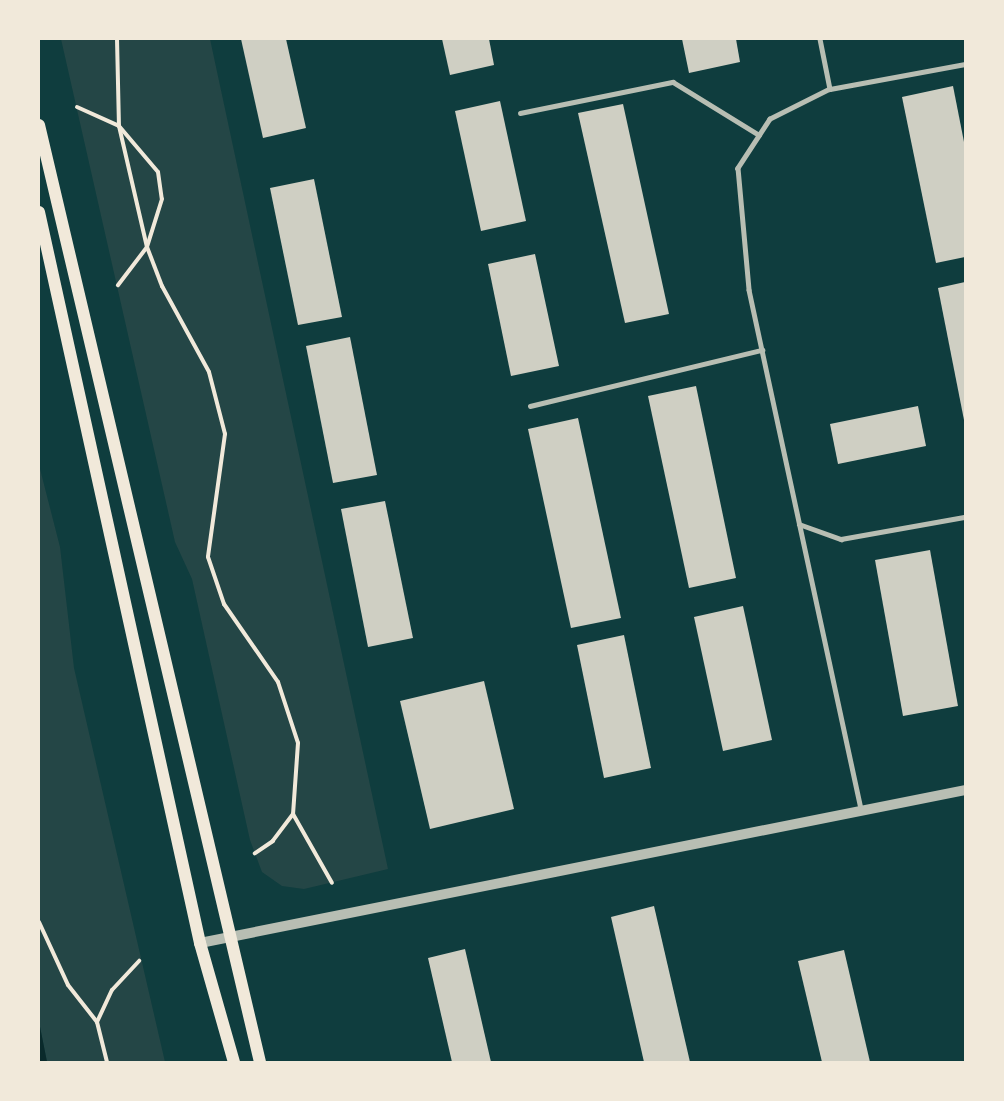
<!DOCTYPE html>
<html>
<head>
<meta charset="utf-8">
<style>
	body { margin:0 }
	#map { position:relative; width:1004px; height:1101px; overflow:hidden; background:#0f3d3e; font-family:"DejaVu Sans",sans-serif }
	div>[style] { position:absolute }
	.green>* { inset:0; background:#244646 }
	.water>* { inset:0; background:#0a2a2b }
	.building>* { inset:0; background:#cfcfc3 }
	.path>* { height:4px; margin:-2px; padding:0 2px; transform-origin:2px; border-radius:2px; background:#f1e9da }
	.service>* { height:4.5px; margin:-2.25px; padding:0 2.25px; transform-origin:2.25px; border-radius:2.25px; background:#b8beb3 }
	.tertiary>* { height:10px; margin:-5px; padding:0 5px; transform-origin:5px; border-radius:5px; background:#b8beb3 }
	.secondary>* { height:12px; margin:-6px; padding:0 6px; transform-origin:6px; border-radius:6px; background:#f1e9da }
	span { translate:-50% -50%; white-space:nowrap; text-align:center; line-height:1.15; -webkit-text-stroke:6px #f1e9da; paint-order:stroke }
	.frame { position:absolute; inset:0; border:40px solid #f1e9da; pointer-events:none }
</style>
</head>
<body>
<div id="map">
	<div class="green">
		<div style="clip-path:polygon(61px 39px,210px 39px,388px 869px,304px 889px,282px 886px,262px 872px,250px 840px,192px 579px,175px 542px)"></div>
		<div style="clip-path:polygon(39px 465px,60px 547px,74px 668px,165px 1062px,47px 1062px,39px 1022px)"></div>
	</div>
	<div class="water">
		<div style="clip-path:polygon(39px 1022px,47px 1062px,39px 1062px)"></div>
	</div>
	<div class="building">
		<div style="clip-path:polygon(241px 39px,286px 39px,306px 128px,263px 138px)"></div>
		<div style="clip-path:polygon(442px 39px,489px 39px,494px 65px,450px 75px)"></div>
		<div style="clip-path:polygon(682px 39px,736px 39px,740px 62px,689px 73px)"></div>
		<div style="clip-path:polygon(953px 86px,965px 147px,965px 257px,936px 263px,902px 97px)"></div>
		<div style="clip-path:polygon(500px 101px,526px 221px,481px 231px,455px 111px)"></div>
		<div style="clip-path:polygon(623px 104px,669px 314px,625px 323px,578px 113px)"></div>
		<div style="clip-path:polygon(314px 179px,342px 317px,298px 325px,270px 188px)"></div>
		<div style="clip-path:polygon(535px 254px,559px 366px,511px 376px,488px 264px)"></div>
		<div style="clip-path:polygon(965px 282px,965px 420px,964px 420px,938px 288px)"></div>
		<div style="clip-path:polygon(350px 337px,377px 475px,333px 483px,306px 346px)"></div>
		<div style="clip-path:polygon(696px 386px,736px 578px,689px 588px,648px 396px)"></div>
		<div style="clip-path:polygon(918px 406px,926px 446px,838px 464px,830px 424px)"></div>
		<div style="clip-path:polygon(578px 418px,621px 618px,571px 628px,528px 429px)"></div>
		<div style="clip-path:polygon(385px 501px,413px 638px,368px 647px,341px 509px)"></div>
		<div style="clip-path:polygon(930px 550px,958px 706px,903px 716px,875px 560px)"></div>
		<div style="clip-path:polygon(743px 606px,772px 740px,723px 751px,694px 617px)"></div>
		<div style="clip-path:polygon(624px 635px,651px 768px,604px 778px,577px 645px)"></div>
		<div style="clip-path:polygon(484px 681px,514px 809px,430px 829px,400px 701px)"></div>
		<div style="clip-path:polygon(654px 906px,690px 1062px,644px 1062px,611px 917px)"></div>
		<div style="clip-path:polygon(465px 949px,491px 1062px,452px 1062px,428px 958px)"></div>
		<div style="clip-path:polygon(844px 950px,870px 1062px,822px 1062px,798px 961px)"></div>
	</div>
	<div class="path">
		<div style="left:117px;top:39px;width:87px;rotate:88.7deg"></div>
		<div style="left:119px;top:126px;width:124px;rotate:77deg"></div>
		<div style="left:147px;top:247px;width:42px;rotate:69deg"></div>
		<div style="left:162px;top:286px;width:98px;rotate:61.3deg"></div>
		<div style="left:209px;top:372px;width:64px;rotate:75.5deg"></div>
		<div style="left:225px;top:434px;width:124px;rotate:97.9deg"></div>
		<div style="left:208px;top:557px;width:50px;rotate:71.2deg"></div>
		<div style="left:224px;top:604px;width:95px;rotate:55.3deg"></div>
		<div style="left:278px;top:682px;width:64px;rotate:71.8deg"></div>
		<div style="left:298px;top:743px;width:71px;rotate:94deg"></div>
		<div style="left:293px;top:814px;width:34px;rotate:127deg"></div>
		<div style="left:273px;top:841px;width:22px;rotate:146deg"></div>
		<div style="left:77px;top:107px;width:46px;rotate:24.3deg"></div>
		<div style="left:119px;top:126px;width:60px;rotate:49.7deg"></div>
		<div style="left:158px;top:172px;width:27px;rotate:82deg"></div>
		<div style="left:162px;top:199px;width:50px;rotate:107.4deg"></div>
		<div style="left:147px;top:247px;width:48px;rotate:127.3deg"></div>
		<div style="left:293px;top:814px;width:79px;rotate:60.5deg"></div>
		<div style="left:39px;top:922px;width:69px;rotate:65.3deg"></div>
		<div style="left:68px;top:985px;width:47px;rotate:51.9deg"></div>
		<div style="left:97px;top:1022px;width:41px;rotate:76deg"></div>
		<div style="left:97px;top:1022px;width:35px;rotate:-65deg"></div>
		<div style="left:112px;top:990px;width:40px;rotate:-47deg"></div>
	</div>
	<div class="service">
		<div style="left:820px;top:39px;width:51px;rotate:78.7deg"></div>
		<div style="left:830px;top:89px;width:67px;rotate:153.4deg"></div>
		<div style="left:770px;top:119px;width:59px;rotate:123.1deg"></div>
		<div style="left:738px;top:168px;width:122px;rotate:84.8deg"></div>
		<div style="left:749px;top:290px;width:531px;rotate:77.82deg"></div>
		<div style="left:830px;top:89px;width:137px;rotate:-10.5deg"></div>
		<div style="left:520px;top:113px;width:156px;rotate:-11.5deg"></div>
		<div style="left:673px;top:82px;width:101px;rotate:31.6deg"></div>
		<div style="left:530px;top:406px;width:239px;rotate:-13.6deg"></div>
		<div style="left:799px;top:524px;width:45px;rotate:19.7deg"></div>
		<div style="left:841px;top:539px;width:126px;rotate:-10.1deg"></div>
	</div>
	<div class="tertiary">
		<div style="left:200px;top:943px;width:780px;rotate:-11.31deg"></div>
	</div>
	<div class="secondary">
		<div style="left:39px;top:125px;width:963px;rotate:76.73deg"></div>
		<div style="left:39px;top:212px;width:749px;rotate:77.58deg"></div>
		<div style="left:200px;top:943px;width:124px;rotate:74.1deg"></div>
	</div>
	<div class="frame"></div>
</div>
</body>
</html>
